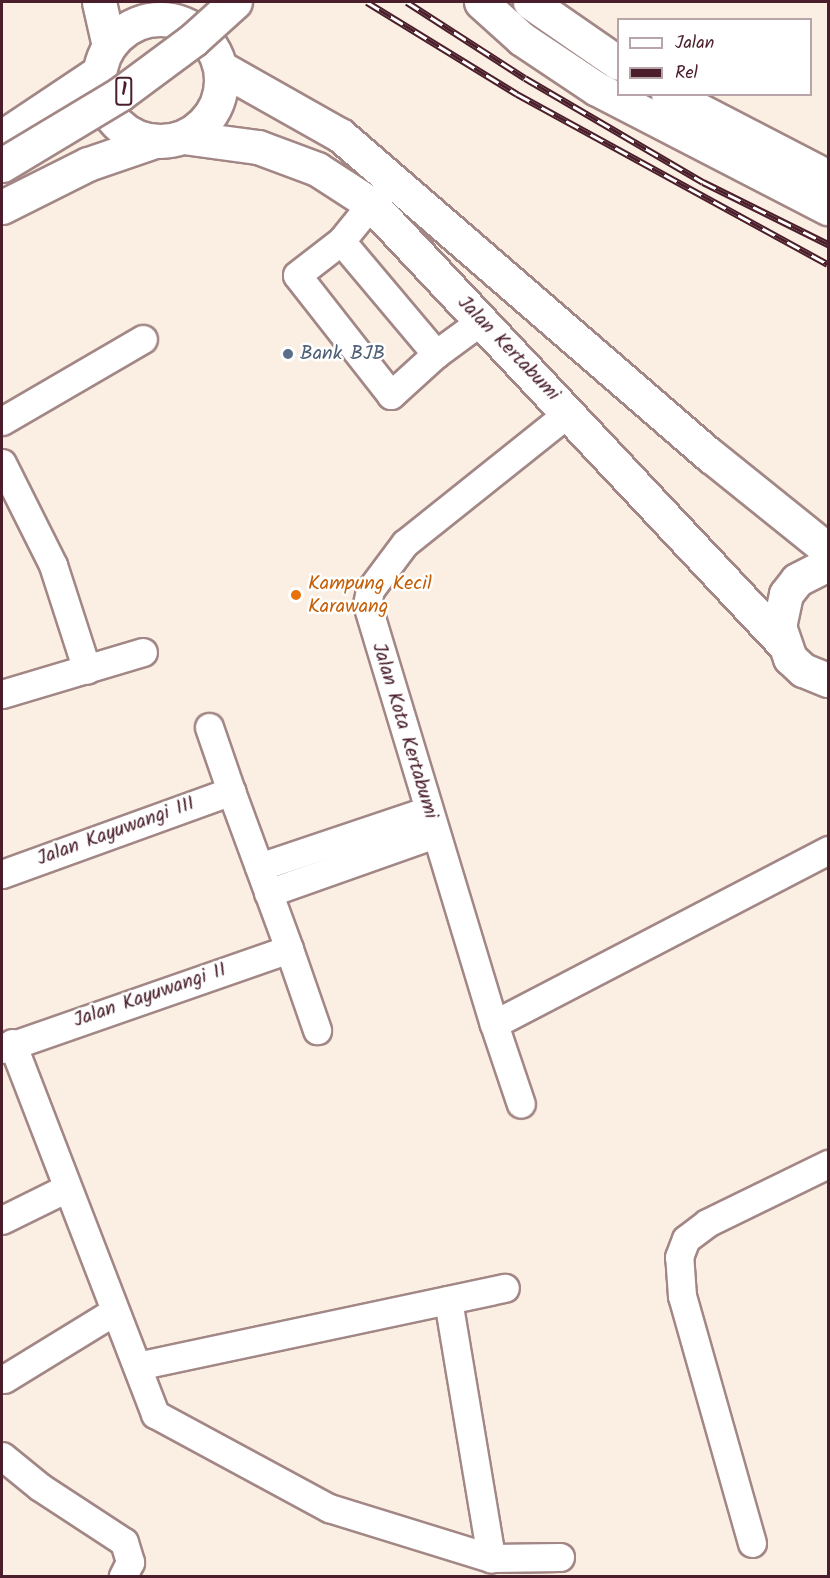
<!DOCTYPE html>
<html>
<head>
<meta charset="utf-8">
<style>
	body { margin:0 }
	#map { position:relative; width:830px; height:1578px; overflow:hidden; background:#faefe2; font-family:Kalam,sans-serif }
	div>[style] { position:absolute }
	.roads { filter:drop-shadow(2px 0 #a28786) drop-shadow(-2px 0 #a28786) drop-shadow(0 2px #a28786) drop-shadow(0 -2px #a28786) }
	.minor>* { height:27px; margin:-13.5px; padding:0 13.5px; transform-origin:13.5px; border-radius:13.5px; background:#fff }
	.major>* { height:33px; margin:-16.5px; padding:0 16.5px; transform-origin:16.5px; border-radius:16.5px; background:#fff }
	.major>.ring { margin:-16.5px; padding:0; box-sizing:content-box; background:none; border:33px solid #fff; border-radius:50% }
	.rail>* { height:7px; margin-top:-3.5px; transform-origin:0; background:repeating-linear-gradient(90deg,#fff 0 14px,#4a1f2b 0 28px); box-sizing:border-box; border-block:2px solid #4a1f2b }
	.bridges { filter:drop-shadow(2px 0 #a28786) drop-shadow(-2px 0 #a28786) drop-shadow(0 2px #a28786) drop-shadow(0 -2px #a28786) }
	.major-bridge>* { height:33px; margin:-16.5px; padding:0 16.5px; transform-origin:16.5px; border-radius:16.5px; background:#fff }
	.dots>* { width:16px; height:16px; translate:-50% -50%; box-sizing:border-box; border:3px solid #fff; border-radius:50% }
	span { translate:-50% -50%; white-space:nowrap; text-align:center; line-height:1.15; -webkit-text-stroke:5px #fff; paint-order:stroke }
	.shield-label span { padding:2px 4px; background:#fff; border:2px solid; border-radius:4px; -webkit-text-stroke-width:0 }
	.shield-label { font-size:18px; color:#4a1f2b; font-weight:700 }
	.street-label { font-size:20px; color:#4a1f2b }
	.service-label { font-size:20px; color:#4e5e75 }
	.left { translate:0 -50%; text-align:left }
	.food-label { font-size:20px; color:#c56008 }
	.frame { position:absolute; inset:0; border:3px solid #4a1f2b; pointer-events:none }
	.legend { position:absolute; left:617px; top:18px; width:195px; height:78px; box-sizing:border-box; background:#fff; border:2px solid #b7a5aa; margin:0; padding:8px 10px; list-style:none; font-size:18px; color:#4a1f2b }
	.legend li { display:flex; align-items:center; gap:12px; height:30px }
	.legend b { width:30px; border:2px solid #b7a5aa }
</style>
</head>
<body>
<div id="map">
	<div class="roads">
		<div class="minor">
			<div style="left:341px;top:241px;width:148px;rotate:49.9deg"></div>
			<div style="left:436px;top:354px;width:61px;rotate:137.7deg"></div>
			<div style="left:391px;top:395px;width:152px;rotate:-128.1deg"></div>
			<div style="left:297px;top:275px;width:56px;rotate:-37.7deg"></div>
			<div style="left:341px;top:241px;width:48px;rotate:-51deg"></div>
			<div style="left:436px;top:354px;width:56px;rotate:-36.3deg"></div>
			<div style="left:568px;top:413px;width:208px;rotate:141.4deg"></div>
			<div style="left:405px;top:543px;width:59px;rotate:126.7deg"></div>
			<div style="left:370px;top:590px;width:14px;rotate:102deg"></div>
			<div style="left:367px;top:604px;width:439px;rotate:73.2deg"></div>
			<div style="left:494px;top:1024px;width:377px;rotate:-27.5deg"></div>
			<div style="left:2px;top:421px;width:163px;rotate:-30.2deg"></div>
			<div style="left:2px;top:463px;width:114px;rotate:63.4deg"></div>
			<div style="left:53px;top:565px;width:110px;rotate:72.1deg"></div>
			<div style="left:2px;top:694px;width:147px;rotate:-16.6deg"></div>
			<div style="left:209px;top:727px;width:68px;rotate:71deg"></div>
			<div style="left:259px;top:867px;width:178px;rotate:-18.6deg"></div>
			<div style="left:2px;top:874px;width:244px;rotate:-19.9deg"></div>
			<div style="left:231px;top:791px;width:168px;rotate:69.8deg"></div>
			<div style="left:289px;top:949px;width:304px;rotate:160.8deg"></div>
			<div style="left:268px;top:893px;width:177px;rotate:-19.5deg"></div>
			<div style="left:289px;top:949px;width:86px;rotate:70.9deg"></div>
			<div style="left:494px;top:1024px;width:84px;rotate:71.4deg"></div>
			<div style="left:12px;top:1043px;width:398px;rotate:68.9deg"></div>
			<div style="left:155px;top:1414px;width:198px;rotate:28.4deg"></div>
			<div style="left:329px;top:1508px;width:170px;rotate:17.2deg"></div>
			<div style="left:491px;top:1558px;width:69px;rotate:-0.8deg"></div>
			<div style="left:2px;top:1220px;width:72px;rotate:-26.2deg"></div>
			<div style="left:448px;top:1300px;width:262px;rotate:80.5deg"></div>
			<div style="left:137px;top:1366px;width:376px;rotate:-12deg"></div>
			<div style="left:4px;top:1379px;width:130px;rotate:-31.5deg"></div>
			<div style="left:2px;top:1456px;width:49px;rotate:39.2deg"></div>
			<div style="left:40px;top:1487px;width:100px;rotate:33.2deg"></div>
			<div style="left:124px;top:1542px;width:21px;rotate:73deg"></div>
			<div style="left:130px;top:1562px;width:16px;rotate:117deg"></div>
			<div style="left:752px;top:1543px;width:257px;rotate:-105.8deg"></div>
			<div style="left:682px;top:1296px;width:39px;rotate:-94deg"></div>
			<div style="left:679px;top:1257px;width:19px;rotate:-69deg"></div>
			<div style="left:686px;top:1239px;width:26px;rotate:-37deg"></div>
			<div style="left:707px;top:1223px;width:135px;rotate:-26deg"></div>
		</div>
		<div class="major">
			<div style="left:99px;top:2px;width:45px;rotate:77.2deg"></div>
			<div style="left:481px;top:2px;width:55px;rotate:42.1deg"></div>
			<div style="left:522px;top:39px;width:90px;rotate:33.7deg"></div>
			<div style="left:597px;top:89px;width:260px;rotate:27.3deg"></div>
			<div style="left:530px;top:2px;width:107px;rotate:34.7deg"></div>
			<div class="ring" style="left:99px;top:19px;width:89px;height:89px"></div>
			<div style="left:221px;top:68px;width:137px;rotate:29.4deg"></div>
			<div style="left:340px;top:135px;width:491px;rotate:40.9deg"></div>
			<div style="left:711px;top:456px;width:150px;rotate:38.8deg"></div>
			<div style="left:668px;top:94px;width:180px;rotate:27.4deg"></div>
			<div style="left:2px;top:137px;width:117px;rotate:-33.8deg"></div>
			<div style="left:183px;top:137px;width:76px;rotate:7.6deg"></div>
			<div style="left:258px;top:147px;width:63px;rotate:20.4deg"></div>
			<div style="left:317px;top:169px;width:64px;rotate:32.9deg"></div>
			<div style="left:371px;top:204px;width:602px;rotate:46.82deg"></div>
			<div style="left:2px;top:207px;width:96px;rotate:-26.6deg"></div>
			<div style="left:88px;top:164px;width:71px;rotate:-18.9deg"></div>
			<div style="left:828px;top:564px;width:35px;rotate:153deg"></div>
			<div style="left:797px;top:580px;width:18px;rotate:128deg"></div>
			<div style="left:786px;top:594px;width:33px;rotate:102deg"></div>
			<div style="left:779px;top:626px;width:34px;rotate:71deg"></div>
			<div style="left:790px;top:658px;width:18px;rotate:43deg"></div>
			<div style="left:803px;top:670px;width:27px;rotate:22deg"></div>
		</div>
	</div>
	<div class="rail">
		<div style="left:367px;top:2px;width:176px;rotate:31.5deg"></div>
		<div style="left:517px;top:94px;width:354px;rotate:28.7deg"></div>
		<div style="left:407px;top:2px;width:140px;rotate:32.8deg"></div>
		<div style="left:525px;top:78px;width:206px;rotate:30.3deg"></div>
		<div style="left:703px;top:182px;width:140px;rotate:26.4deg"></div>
	</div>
	<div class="bridges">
		<div class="major-bridge">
			<div style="left:2px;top:165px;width:138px;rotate:-31deg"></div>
			<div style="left:120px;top:94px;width:92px;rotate:-36.6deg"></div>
			<div style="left:194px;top:39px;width:55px;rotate:-42.1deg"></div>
		</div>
	</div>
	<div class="dots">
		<div style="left:288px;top:354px;background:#5c6f8a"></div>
		<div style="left:296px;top:595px;background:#e8710a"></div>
	</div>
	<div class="shield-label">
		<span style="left:124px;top:91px">1</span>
	</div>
	<div class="street-label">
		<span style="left:508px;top:349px;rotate:46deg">Jalan Kertabumi</span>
		<span style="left:404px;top:731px;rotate:73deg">Jalan Kota Kertabumi</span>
		<span style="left:116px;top:832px;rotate:-20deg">Jalan Kayuwangi III</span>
		<span style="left:150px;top:996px;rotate:-19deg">Jalan Kayuwangi II</span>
	</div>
	<div class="service-label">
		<span class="left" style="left:300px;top:354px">Bank BJB</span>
	</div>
	<div class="food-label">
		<span class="left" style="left:308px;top:596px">Kampung Kecil<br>Karawang</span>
	</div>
	<div class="frame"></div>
	<ul class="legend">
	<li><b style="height:8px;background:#fff"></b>Jalan</li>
	<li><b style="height:8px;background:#4a1f2b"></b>Rel</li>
	</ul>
</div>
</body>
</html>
